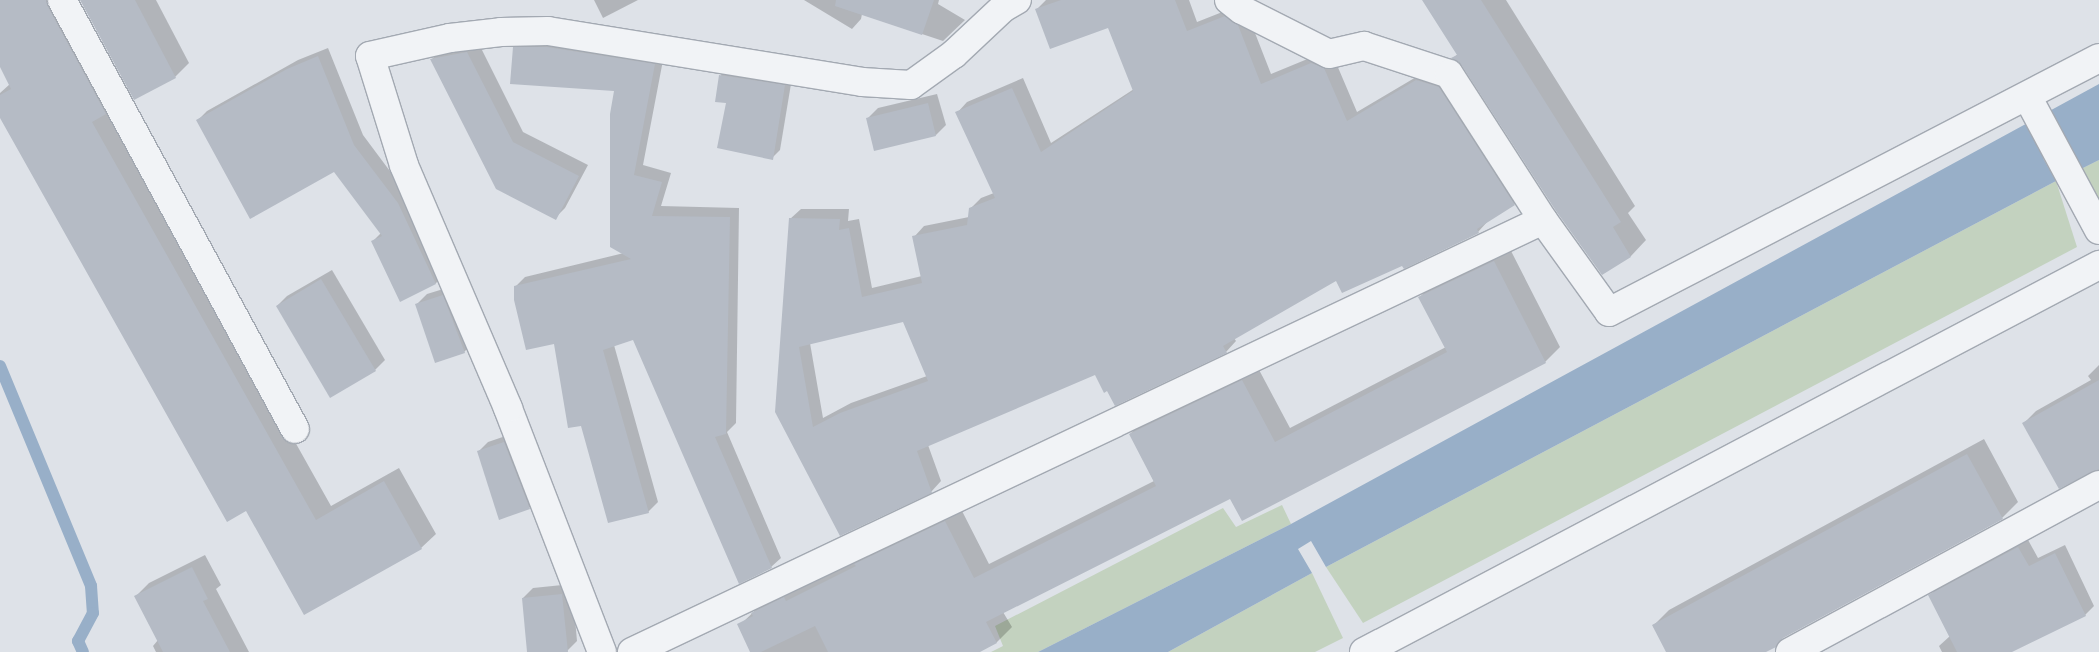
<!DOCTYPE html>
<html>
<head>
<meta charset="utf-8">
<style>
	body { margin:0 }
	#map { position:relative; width:2099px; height:652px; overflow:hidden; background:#dee2e8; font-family:Raleway,sans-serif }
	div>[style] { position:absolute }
	.green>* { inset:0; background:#c3d2bf }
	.water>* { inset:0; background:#98afc8 }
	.shadow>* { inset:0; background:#0003 }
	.stream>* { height:12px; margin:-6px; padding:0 6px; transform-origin:6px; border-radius:6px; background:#98afc8 }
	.building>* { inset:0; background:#b5bbc5 }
	.roads { filter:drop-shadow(1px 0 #a3a9b2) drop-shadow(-1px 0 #a3a9b2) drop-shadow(0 1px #a3a9b2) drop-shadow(0 -1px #a3a9b2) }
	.minor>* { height:28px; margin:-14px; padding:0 14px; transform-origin:14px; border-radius:14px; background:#f1f3f6 }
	span { translate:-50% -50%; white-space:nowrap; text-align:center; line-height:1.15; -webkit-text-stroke:5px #edf1f5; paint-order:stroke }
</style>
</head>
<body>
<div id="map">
	<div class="green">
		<div style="clip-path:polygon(2099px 160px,2099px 206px,2077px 171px)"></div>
		<div style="clip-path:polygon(2056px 181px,2077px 247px,1363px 623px,1326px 567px)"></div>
		<div style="clip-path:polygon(1282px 505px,1291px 524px,1038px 652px,991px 652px,1003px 646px,995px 626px,1223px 508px,1236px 527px)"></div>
		<div style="clip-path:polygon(1312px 573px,1343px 638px,1315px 652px,1168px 652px)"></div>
	</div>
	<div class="water">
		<div style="clip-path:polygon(2099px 84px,2099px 160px,2077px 171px,2061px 141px,2043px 158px,2056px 181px,1326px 567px,1311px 541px,1298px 549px,1312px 573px,1168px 652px,1038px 652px,1291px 524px)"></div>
	</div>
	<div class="shadow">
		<div style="clip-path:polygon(0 0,66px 0,109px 110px,331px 506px,399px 468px,436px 534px,421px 548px,246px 509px,0 115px,0 93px,10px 84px,0 64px)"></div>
		<div style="clip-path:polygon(81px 0,156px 0,189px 63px,175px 77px)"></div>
		<div style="clip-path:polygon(594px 0,638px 0,603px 18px)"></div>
		<div style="clip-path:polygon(804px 0,939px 0,938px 4px,965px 20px,943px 41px,862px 14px,861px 19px,852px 29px)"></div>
		<div style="clip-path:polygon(evenodd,1046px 0,1189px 0,1197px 22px,1235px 7px,1248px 15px,1271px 74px,1322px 53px,1334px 58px,1357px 112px,1428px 70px,1449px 77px,1524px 194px,1514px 204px,1488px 221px,1478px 232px,1404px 267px,1403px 264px,1337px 279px,1234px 338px,1236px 341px,1226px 352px,1095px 373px,928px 445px,941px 481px,931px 492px,776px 411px,790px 219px,801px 209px,849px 209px,848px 221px,859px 219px,872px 288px,922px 276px,914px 237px,924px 226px,969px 217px,970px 209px,981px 198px,994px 193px,957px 113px,967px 102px,1023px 78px,1051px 143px,1134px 89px,1109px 26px,1037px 9px,1046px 0,904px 321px,927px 376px,851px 403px,823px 418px,810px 343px,904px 321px)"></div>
		<div style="clip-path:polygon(1424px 0,1506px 0,1635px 206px,1628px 213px,1646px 240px,1631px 256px,1602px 274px,1463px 65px,1453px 58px,1458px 54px)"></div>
		<div style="clip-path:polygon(524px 38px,664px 55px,643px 165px,671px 173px,661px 206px,739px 208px,736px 423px,727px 432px,781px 558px,771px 567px,634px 338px,614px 345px,658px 502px,648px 512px,582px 425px,555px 342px,515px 287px,525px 277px,624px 253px,616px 90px,514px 48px)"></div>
		<div style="clip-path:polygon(478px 42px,523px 132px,588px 165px,565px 208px,555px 218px,432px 59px,441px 50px)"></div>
		<div style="clip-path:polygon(328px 48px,363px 135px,407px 194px,445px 274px,436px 283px,400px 300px,373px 241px,381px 233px,334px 170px,197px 121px,207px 111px,298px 60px)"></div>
		<div style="clip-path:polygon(729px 67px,792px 78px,780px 150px,772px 158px,727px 102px,721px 75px)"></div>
		<div style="clip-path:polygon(937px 94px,946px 125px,936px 135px,868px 118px,878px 108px)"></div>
		<div style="clip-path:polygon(1509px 247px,1560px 347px,1545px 362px,1231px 497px,1003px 612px,1012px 627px,997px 642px,977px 652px,751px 652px,739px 626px,768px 598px,960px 507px,989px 564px,1154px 481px,1130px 434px,1145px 419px,1257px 366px,1290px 428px,1446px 347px,1420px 297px,1434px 282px)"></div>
		<div style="clip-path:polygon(332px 270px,385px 360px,375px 370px,277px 306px,287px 296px)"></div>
		<div style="clip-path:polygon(453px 286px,474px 342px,464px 352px,417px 304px,427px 294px)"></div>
		<div style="clip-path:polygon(2099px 365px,2099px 470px,2091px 470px,2024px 423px,2036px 411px,2091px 380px,2088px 376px)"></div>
		<div style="clip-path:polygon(514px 433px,540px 498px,530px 508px,478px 452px,488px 442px)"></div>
		<div style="clip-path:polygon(1984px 439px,2018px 502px,2002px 518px,1785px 635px,1763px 652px,1668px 652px,1653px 626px,1669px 610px)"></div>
		<div style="clip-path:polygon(2027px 538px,2038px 558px,2065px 545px,2094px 606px,2085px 615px,2010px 652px,1942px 652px,1939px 646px,1950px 636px,1930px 595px,1939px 586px)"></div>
		<div style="clip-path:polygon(205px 555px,221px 585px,216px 589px,249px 652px,156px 652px,153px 646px,158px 640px,136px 596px,149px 583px)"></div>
		<div style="clip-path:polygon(572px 584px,577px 641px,567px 651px,529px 652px,523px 598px,533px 588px)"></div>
	</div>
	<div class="stream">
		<div style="left:0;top:366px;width:238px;rotate:67.5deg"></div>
		<div style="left:91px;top:586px;width:27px;rotate:86deg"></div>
		<div style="left:93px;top:613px;width:32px;rotate:118deg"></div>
		<div style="left:78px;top:641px;width:12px;rotate:66deg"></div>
	</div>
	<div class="building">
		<div style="clip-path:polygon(0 0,46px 0,48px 7px,106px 114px,92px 122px,316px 520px,384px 481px,422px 549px,304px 615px,246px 511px,227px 522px,0 118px,0 95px,11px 89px,0 67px)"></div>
		<div style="clip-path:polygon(80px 0,135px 0,176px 78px,134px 100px)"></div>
		<div style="clip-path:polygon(836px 0,934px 0,922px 35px,835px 6px)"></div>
		<div style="clip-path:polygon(evenodd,1061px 0,1175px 0,1187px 31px,1225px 16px,1238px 25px,1261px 84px,1311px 63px,1324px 68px,1347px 121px,1416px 80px,1439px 87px,1515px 205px,1477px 229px,1479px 233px,1404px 269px,1402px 266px,1342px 293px,1336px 281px,1223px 346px,1227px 353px,1115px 406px,1107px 391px,1104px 393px,1095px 375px,917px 451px,932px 493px,840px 536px,775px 412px,789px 218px,840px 219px,839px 230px,849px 228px,862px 297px,922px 283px,912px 236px,967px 225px,969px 208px,995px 198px,955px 112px,1012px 88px,1041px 152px,1133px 91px,1108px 28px,1050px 49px,1035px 9px,1061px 0,903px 322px,928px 381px,840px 413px,813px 427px,799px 347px,903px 322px)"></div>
		<div style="clip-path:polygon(1422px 0,1481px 0,1621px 222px,1613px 227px,1631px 257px,1602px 275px,1556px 211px,1462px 66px,1451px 58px,1457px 55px)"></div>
		<div style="clip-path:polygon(513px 47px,547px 47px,655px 64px,634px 175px,662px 182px,652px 216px,730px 217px,726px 434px,715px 437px,772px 568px,739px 584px,633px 340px,603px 350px,649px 513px,608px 523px,581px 426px,568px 428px,554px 344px,526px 350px,514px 300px,514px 286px,631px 259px,610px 247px,610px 114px,614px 91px,510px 84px)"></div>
		<div style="clip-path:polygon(467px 52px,513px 142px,579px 176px,556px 220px,496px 189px,430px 59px)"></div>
		<div style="clip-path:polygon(318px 56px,354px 145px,398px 203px,436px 284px,400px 302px,371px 241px,382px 236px,334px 172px,250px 219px,196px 120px,287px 69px)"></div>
		<div style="clip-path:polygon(719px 75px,785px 85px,773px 160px,717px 148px,726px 103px,715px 102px)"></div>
		<div style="clip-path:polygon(928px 103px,936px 136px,874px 151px,866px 118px)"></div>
		<div style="clip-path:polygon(1494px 261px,1546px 363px,1242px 521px,1230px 499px,986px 622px,997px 643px,980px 652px,828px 652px,815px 626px,761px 652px,750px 652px,737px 624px,753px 616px,751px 613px,784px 597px,786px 601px,856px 566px,854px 564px,945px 521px,974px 578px,1156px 486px,1129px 434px,1242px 380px,1275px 442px,1447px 352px,1418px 297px)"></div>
		<div style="clip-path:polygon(321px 279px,376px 371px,330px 398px,276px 306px)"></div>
		<div style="clip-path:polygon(443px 295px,465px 353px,435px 363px,415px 304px)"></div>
		<div style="clip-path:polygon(2099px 380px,2099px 469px,2059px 489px,2022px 423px)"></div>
		<div style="clip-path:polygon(504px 442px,530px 509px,499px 520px,477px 451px)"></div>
		<div style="clip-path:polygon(1967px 454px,2003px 519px,1783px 638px,1776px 647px,1766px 652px,1666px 652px,1652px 625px)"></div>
		<div style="clip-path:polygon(2018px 547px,2029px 566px,2055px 553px,2086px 616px,2012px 652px,1957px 652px,1928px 595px)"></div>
		<div style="clip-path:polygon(192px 567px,208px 599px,203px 601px,230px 652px,163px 652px,134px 596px)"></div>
		<div style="clip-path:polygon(562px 594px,568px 652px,527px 652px,522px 598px)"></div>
	</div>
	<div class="roads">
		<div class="minor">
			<div style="left:62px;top:0;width:488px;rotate:61.5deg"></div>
			<div style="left:1229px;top:0;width:16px;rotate:38deg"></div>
			<div style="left:1242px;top:10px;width:97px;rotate:26.8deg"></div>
			<div style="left:1329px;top:54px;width:36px;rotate:-13deg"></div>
			<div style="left:1364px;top:46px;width:89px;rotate:18.2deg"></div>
			<div style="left:1449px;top:74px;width:174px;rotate:57.2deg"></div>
			<div style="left:1543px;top:220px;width:113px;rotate:54.3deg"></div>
			<div style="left:1609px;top:312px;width:552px;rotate:-27.4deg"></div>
			<div style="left:2027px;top:96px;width:152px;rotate:61.8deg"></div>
			<div style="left:602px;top:652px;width:261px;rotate:-111.1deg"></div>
			<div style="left:508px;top:408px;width:264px;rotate:-113.2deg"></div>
			<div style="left:404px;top:165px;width:114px;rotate:-107.3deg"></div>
			<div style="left:370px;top:56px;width:82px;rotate:-12.7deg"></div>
			<div style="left:450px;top:38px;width:51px;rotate:-6.7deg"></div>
			<div style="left:501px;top:32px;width:47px;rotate:-1.2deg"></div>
			<div style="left:548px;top:31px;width:318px;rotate:9.2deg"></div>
			<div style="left:862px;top:82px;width:49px;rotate:3.5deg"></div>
			<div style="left:911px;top:85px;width:53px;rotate:-35.8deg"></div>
			<div style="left:954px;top:54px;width:67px;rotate:-43.2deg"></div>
			<div style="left:1003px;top:8px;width:16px;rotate:-30deg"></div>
			<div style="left:632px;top:652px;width:1008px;rotate:-25.37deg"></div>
			<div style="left:1364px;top:652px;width:831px;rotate:-27.77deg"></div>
			<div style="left:1790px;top:652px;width:351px;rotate:-28.4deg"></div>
		</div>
	</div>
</div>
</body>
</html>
